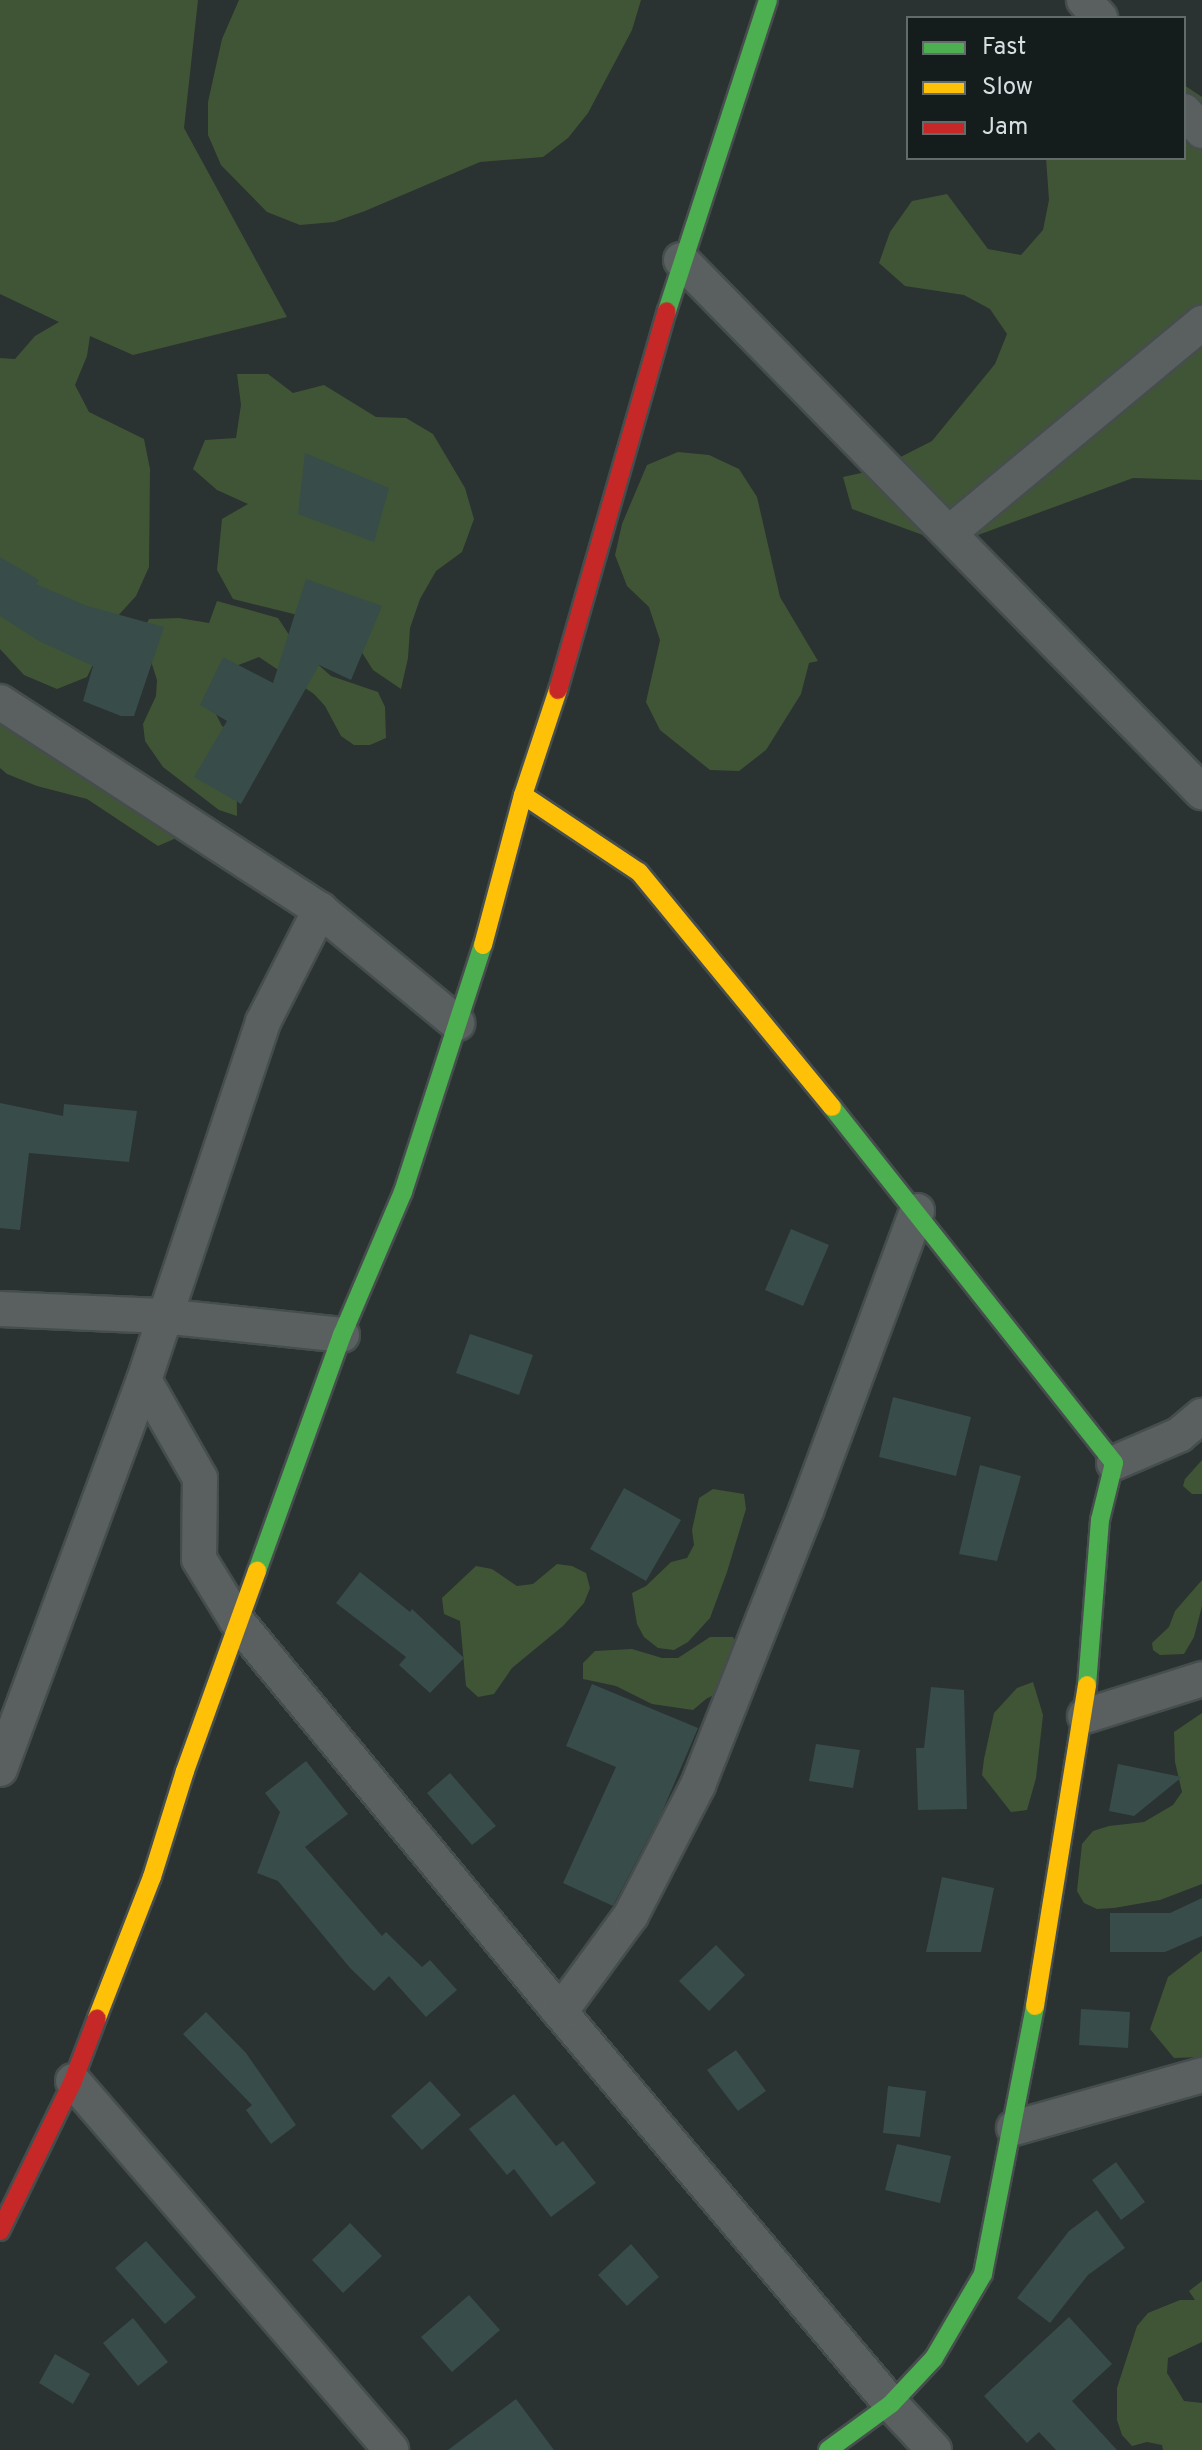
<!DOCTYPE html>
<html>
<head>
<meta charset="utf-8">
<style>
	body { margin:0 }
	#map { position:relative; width:1202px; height:2450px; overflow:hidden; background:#2a3232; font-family:Overpass,sans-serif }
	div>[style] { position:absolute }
	.green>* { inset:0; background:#405535 }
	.building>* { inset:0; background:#384c49 }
	.roads { filter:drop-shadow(2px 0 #464d4d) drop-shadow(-2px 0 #464d4d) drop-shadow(0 2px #464d4d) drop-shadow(0 -2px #464d4d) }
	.street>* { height:34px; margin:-17px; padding:0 17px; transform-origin:17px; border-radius:17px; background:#5a6060 }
	.fast>* { height:18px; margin:-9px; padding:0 9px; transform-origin:9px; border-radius:9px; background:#4caf50 }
	.slow>* { height:18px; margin:-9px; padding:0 9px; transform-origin:9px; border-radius:9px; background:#ffc107 }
	.jam>* { height:18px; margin:-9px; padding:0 9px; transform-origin:9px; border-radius:9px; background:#c62828 }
	span { translate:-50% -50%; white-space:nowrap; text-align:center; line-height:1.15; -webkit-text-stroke:8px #151c1c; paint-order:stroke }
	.legend { position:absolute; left:906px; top:16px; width:280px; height:144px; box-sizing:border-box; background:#151c1c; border:2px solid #626a6a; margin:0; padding:10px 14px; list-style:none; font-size:24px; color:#d6dfe0 }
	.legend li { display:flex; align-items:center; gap:16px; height:40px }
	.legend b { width:40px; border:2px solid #626a6a }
</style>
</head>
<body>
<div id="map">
	<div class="green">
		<div style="clip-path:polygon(0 0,198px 0,184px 128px,287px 317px,133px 355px,90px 336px,87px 356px,75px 385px,89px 412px,144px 439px,150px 469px,149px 567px,136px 596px,115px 619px,87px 677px,57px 689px,24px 675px,0 649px,0 358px,15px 359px,35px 336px,59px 322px,0 294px)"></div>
		<div style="clip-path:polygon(239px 0,641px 0,632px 30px,588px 113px,568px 138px,543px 157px,480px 162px,365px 211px,334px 222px,300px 225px,267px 212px,221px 165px,208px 135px,208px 102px,222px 39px)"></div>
		<div style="clip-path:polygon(1184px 85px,1202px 97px,1202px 480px,1133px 478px,970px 538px,939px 541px,852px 509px,843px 477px,875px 470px,932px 441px,995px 364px,1007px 334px,990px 309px,964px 295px,905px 286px,879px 263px,890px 232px,912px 201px,947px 194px,988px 249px,1021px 255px,1043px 230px,1049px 200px,1046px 158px,1184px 158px)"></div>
		<div style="clip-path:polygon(237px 374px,268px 374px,293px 393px,324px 385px,376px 417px,406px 418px,433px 434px,465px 488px,474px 519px,462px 552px,436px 571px,420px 599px,410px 628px,408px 658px,401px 689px,373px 670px,356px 643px,298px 615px,233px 599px,217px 570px,222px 519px,248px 504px,217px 490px,193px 469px,205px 440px,236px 438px,241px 405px)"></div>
		<div style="clip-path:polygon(678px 452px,709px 455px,739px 469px,757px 497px,780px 597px,818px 661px,809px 663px,801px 694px,766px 750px,739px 771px,710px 770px,660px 730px,646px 702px,660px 640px,649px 607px,627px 586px,615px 555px,622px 524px,647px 465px)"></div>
		<div style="clip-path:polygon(217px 601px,278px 618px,295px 644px,331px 676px,378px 692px,385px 707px,386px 738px,370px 745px,354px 745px,341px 736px,325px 706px,314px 694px,259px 657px,228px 669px,215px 712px,222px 726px,236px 734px,237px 816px,219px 810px,163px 767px,145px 741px,143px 724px,156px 696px,157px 680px,142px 633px,149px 619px,179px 618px,209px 623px)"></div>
		<div style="clip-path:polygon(0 718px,169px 825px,174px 839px,158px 846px,87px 799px,37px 786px,7px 774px,0 768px)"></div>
		<div style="clip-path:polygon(1202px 1460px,1202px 1494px,1192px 1494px,1183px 1486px,1185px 1479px)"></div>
		<div style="clip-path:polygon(713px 1489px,744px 1494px,746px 1509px,727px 1572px,710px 1618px,688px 1642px,674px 1650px,658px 1648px,644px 1637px,637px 1624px,632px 1593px,646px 1586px,671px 1562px,687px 1558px,694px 1545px,692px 1530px,699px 1498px)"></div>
		<div style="clip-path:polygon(557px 1564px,572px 1566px,586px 1573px,590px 1588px,584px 1603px,563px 1626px,512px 1668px,494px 1694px,478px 1697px,466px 1686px,460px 1621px,444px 1614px,442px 1598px,476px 1566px,492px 1569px,517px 1586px,533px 1584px)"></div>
		<div style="clip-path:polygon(1202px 1580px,1202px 1606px,1194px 1637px,1184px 1654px,1160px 1655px,1153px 1650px,1152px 1643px,1169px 1627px,1175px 1611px)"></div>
		<div style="clip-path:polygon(710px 1637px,733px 1637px,737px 1644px,729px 1687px,706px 1699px,693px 1710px,652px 1704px,616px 1686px,583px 1679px,583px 1663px,595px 1651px,632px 1649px,662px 1658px,678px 1658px)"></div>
		<div style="clip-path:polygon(1033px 1682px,1043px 1715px,1036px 1778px,1027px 1810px,1011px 1812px,982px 1775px,984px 1759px,994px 1713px,1017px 1688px)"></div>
		<div style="clip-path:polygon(1202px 1713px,1202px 1884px,1160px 1900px,1114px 1908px,1097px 1909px,1084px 1903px,1077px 1891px,1082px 1844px,1093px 1831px,1109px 1826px,1144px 1822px,1173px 1805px,1182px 1792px,1175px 1762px,1174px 1732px)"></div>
		<div style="clip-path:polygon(1202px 1951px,1202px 2057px,1174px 2058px,1150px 2029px,1168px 1977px)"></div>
		<div style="clip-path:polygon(1202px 2281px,1202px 2342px,1168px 2358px,1167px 2373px,1184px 2401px,1202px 2403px,1202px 2450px,1163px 2450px,1162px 2445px,1147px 2442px,1132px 2446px,1122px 2435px,1117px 2420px,1117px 2388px,1137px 2326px,1148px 2313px,1180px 2300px,1195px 2300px,1189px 2291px)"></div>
	</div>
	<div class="building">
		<div style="clip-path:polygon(305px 453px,389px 488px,374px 542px,298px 514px)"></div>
		<div style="clip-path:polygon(0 557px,39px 580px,36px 584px,87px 606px,164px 627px,134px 716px,121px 716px,83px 701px,93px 666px,39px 641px,0 616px)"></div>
		<div style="clip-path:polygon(306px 579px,382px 606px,351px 680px,319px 665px,241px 804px,194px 777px,227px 721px,200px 705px,223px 657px,273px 683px)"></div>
		<div style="clip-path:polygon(0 1103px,63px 1116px,64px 1104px,137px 1111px,129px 1162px,29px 1153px,20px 1230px,0 1228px)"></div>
		<div style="clip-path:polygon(791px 1229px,829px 1245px,803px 1306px,765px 1290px)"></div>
		<div style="clip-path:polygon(470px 1334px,533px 1355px,519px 1395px,456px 1373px)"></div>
		<div style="clip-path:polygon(893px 1397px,971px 1417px,956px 1476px,879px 1457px)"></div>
		<div style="clip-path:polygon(980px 1465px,1021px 1476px,997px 1561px,959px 1554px)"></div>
		<div style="clip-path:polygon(624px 1488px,681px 1520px,646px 1581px,590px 1549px)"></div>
		<div style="clip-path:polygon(360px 1572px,410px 1612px,412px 1609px,464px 1658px,430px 1693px,399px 1665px,406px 1657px,336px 1603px)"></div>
		<div style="clip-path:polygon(592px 1684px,698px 1728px,662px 1812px,613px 1906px,563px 1883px,616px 1767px,566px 1746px)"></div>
		<div style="clip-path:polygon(931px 1687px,964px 1690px,967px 1809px,918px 1810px,916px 1748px,924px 1748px)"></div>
		<div style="clip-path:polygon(816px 1744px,860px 1750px,853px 1788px,809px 1781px)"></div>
		<div style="clip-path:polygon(306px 1761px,348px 1814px,305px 1847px,382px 1936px,386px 1932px,422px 1967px,430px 1960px,457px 1990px,426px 2017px,389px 1976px,374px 1991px,350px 1968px,278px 1881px,257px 1873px,280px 1812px,265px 1793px)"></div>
		<div style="clip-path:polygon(1118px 1764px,1182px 1777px,1134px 1816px,1109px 1811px)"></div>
		<div style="clip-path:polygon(450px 1773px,496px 1826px,472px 1845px,427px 1793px)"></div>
		<div style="clip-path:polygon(942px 1877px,994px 1888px,981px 1952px,926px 1952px)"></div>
		<div style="clip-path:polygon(1202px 1898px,1202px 1936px,1165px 1952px,1110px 1952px,1110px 1913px,1170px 1913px)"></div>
		<div style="clip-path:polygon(716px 1945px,745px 1975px,709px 2011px,679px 1981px)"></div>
		<div style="clip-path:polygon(1081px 2009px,1130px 2012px,1128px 2048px,1079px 2045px)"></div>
		<div style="clip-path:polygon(206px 2012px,246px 2053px,296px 2125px,271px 2144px,246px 2110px,252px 2105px,183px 2034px)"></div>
		<div style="clip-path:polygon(736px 2050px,766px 2091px,738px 2111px,707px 2070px)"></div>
		<div style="clip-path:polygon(430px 2081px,461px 2115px,422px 2150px,391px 2116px)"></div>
		<div style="clip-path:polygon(888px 2086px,926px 2091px,920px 2137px,883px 2133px)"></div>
		<div style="clip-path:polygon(514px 2094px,556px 2146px,563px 2141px,596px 2183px,551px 2217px,514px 2169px,507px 2175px,469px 2129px)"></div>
		<div style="clip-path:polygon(897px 2144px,951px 2156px,940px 2203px,885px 2190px)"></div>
		<div style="clip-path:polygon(1116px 2162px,1145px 2202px,1121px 2220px,1092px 2180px)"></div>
		<div style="clip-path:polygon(1097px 2210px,1125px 2248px,1088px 2275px,1050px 2323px,1017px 2298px,1069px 2231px)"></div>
		<div style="clip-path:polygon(350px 2223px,382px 2256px,343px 2293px,312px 2260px)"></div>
		<div style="clip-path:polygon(146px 2241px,196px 2297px,165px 2324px,115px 2268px)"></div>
		<div style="clip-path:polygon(631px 2244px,659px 2277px,627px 2306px,598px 2275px)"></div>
		<div style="clip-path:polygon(469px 2295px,500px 2330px,452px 2372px,421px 2337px)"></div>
		<div style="clip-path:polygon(1069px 2317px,1112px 2364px,1072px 2401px,1117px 2450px,1056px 2450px,1039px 2432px,1027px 2443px,984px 2396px)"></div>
		<div style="clip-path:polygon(133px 2318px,168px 2362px,138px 2386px,103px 2343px)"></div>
		<div style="clip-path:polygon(55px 2354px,90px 2374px,73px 2404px,39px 2383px)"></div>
		<div style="clip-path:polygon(516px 2399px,554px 2450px,448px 2450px)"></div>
	</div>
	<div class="roads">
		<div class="street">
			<div style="left:1084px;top:0;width:24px;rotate:48deg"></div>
			<div style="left:1184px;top:111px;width:27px;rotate:48deg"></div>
			<div style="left:681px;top:260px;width:745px;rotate:45.6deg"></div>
			<div style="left:949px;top:533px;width:329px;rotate:-39.7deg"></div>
			<div style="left:0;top:702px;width:382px;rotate:33deg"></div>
			<div style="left:320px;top:910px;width:178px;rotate:39.5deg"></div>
			<div style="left:0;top:1309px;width:162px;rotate:2.5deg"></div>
			<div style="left:162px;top:1316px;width:181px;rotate:6deg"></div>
			<div style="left:144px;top:1380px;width:113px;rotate:60.3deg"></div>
			<div style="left:200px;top:1478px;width:81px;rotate:90.7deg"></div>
			<div style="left:199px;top:1559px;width:73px;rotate:58.5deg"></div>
			<div style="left:237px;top:1621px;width:507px;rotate:50.44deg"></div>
			<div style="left:560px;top:2012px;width:513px;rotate:49.82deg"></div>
			<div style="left:891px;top:2404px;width:63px;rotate:46.9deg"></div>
			<div style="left:1114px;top:1463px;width:71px;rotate:-23.3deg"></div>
			<div style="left:1179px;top:1435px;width:30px;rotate:-40deg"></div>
			<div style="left:1085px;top:1716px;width:123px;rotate:-17.5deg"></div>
			<div style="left:0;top:1769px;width:415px;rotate:-69.7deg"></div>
			<div style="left:144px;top:1380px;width:377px;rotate:-71.6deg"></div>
			<div style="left:263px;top:1022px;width:126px;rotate:-63deg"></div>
			<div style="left:560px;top:2012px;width:120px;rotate:-53.8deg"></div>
			<div style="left:631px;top:1915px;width:146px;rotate:-62.7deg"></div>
			<div style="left:698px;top:1785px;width:295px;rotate:-68.5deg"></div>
			<div style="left:806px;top:1511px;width:320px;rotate:-69.7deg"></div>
			<div style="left:73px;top:2081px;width:487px;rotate:49.2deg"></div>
			<div style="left:1014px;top:2128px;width:195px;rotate:-15.7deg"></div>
		</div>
		<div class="fast">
			<div style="left:667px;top:311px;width:327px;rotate:-72deg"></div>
			<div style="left:832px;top:1107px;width:454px;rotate:51.6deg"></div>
			<div style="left:1114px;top:1463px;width:59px;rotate:103.8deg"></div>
			<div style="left:1100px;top:1520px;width:166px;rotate:94.5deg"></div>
			<div style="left:257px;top:1571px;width:251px;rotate:-70.2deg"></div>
			<div style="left:342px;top:1335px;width:155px;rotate:-66.9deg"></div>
			<div style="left:403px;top:1192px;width:260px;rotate:-72.1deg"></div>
			<div style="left:828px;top:2450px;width:78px;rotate:-36.1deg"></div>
			<div style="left:891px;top:2404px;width:63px;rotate:-46.9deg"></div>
			<div style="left:934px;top:2358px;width:97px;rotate:-59.7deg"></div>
			<div style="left:983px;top:2274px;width:273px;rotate:-79deg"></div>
		</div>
		<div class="slow">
			<div style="left:523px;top:795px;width:139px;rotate:33.6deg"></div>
			<div style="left:639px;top:872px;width:304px;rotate:50.6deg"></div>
			<div style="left:483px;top:945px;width:155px;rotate:-75.1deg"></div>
			<div style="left:523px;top:795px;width:111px;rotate:-71.6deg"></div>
			<div style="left:1035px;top:2006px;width:325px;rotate:-80.8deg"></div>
			<div style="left:97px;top:2018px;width:151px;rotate:-68.7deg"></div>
			<div style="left:152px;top:1877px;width:111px;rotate:-72.7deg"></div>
			<div style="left:185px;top:1771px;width:213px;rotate:-70.2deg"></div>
		</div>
		<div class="jam">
			<div style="left:558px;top:690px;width:394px;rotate:-74deg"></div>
			<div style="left:0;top:2231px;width:167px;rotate:-64deg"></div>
			<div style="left:73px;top:2081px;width:67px;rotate:-69.1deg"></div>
		</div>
	</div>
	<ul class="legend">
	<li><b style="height:10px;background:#4caf50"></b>Fast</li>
	<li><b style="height:10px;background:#ffc107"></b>Slow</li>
	<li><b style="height:10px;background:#c62828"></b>Jam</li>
	</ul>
</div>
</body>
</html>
